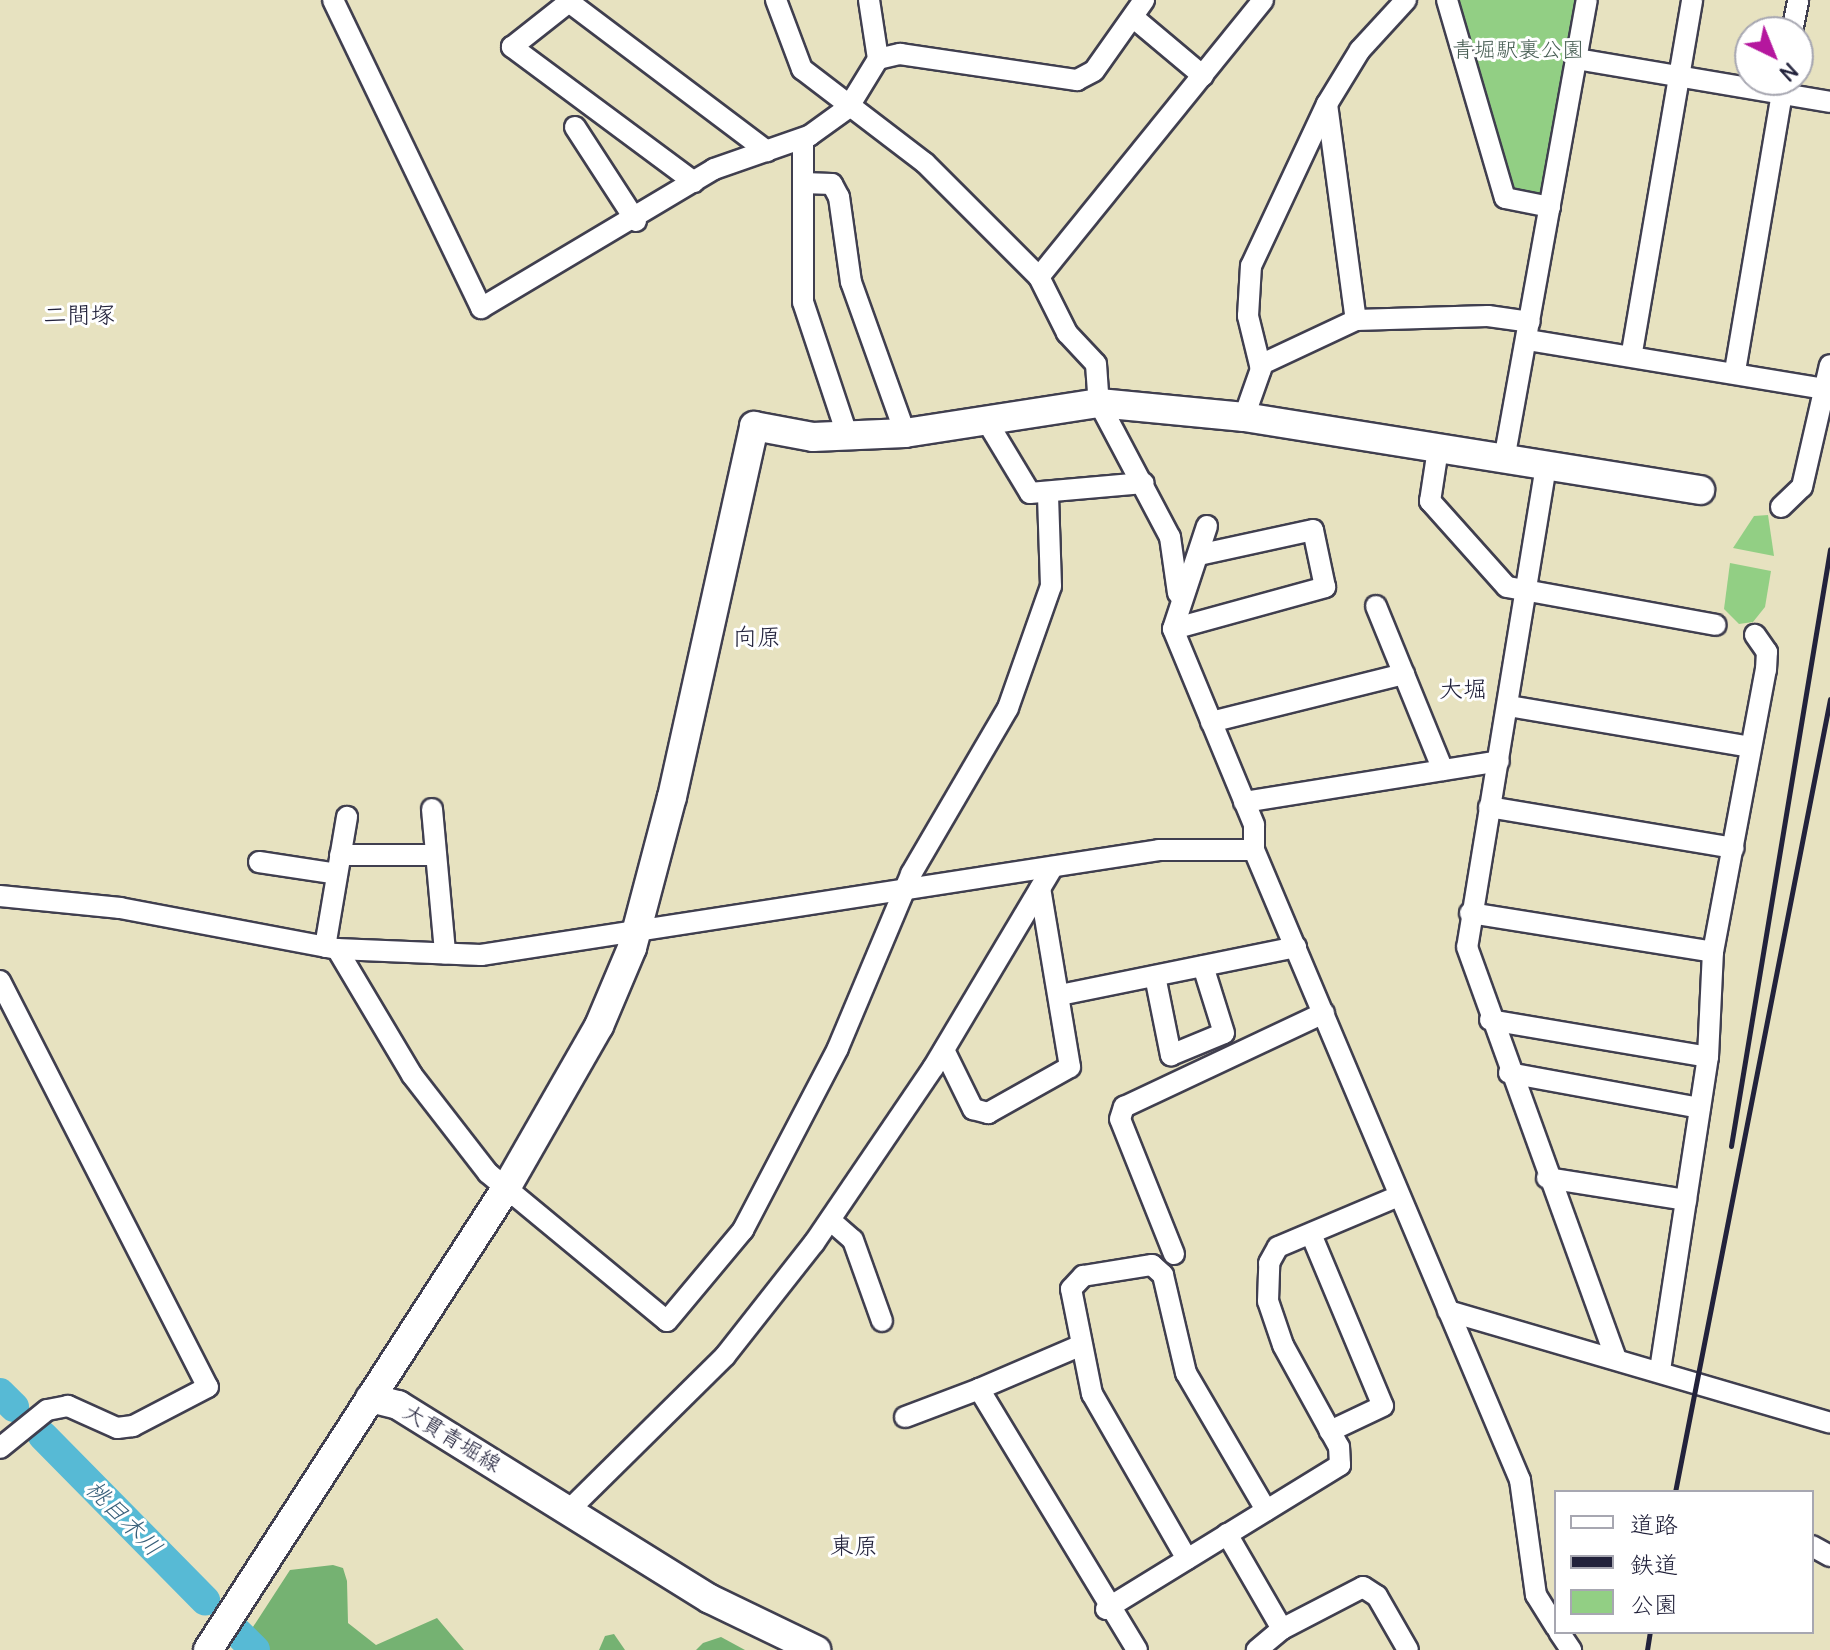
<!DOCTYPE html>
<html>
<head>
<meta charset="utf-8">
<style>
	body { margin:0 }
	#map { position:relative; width:1830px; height:1650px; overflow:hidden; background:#e7e2c0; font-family:Delius,"Klee One",sans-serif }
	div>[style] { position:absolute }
	.green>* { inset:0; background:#92cf84 }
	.forest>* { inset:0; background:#75b272 }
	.river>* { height:30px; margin:-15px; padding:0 15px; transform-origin:15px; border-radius:15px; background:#57bad5 }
	.roads { filter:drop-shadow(2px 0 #403f4f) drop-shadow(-2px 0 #403f4f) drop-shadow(0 2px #403f4f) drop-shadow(0 -2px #403f4f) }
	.street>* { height:20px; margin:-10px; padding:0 10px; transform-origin:10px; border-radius:10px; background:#fff }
	.secondary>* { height:28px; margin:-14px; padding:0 14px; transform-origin:14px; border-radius:14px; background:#fff }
	.rail>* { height:5px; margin:-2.5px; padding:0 2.5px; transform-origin:2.5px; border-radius:2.5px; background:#22223b }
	span { translate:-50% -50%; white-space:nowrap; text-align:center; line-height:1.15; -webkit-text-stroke:6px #fff; paint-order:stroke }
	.park-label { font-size:22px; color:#495f55 }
	.street-label { font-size:22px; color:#22223b }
	.neighbourhood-label { font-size:24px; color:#22223b }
	.water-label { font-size:24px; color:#375f79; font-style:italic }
	.legend { position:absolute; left:1554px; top:1490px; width:260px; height:144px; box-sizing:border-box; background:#fff; border:2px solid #a7a7b1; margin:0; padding:10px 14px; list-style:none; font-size:24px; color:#22223b }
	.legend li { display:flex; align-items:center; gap:16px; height:40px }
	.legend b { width:40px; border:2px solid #a7a7b1 }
	.north { position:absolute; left:1734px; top:16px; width:80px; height:80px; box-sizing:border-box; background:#fff; border:2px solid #a7a7b1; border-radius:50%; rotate:137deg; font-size:22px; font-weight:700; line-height:32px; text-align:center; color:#22223b }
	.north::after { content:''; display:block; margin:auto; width:28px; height:36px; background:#b5179e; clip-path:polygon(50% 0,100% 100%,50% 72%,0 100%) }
</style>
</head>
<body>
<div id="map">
	<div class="green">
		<div style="clip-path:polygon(1453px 0,1576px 0,1547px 201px,1508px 194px)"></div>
		<div style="clip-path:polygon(1768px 515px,1774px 556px,1733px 548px,1754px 516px)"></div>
		<div style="clip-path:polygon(1730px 563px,1771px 571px,1765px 607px,1753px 622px,1739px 624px,1724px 609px)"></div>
	</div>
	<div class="forest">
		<div style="clip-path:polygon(333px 1565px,343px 1568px,347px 1581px,348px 1623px,376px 1645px,437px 1618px,464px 1650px,238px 1650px,290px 1570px)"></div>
		<div style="clip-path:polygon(614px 1634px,625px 1650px,599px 1650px,605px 1636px)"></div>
		<div style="clip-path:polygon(721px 1637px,745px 1650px,696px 1650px,703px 1643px)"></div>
	</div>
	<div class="river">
		<div style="left:0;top:1393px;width:20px;rotate:45deg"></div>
		<div style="left:43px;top:1436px;width:231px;rotate:45.4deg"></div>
		<div style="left:238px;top:1633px;width:24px;rotate:45deg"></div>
	</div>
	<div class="roads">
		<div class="street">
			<div style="left:333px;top:0;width:342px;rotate:64.3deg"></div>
			<div style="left:481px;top:308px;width:271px;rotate:-30.8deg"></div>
			<div style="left:714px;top:169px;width:101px;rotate:-19.2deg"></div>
			<div style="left:809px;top:136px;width:48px;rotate:-35.7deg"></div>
			<div style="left:848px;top:108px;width:57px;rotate:-58.5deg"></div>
			<div style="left:878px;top:59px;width:23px;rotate:-13deg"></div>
			<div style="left:900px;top:54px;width:179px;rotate:8.4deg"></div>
			<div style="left:1077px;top:80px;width:19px;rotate:-28deg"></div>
			<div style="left:1094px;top:71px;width:87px;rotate:-54.8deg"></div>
			<div style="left:776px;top:0;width:74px;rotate:69.4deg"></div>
			<div style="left:802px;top:69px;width:155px;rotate:37.4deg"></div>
			<div style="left:925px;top:163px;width:161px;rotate:45deg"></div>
			<div style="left:1039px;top:277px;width:63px;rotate:63.4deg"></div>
			<div style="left:1067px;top:333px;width:42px;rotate:46.9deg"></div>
			<div style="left:1096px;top:364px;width:39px;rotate:86deg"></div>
			<div style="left:1099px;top:403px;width:152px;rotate:62.1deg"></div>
			<div style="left:1170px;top:537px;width:57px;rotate:81.9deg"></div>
			<div style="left:869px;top:0;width:60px;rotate:81.3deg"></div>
			<div style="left:1447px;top:0;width:206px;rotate:73.7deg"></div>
			<div style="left:1505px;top:198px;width:46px;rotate:11.3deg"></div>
			<div style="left:1134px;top:18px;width:90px;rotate:40deg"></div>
			<div style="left:1792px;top:32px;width:33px;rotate:-79deg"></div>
			<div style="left:1577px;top:59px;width:257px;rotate:9.6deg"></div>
			<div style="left:1327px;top:104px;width:218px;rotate:82.4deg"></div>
			<div style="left:575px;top:127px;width:112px;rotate:57deg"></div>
			<div style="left:803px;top:139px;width:163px;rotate:90deg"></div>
			<div style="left:803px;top:302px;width:142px;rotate:71.6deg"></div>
			<div style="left:694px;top:182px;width:227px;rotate:-143.4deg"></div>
			<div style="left:512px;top:47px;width:73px;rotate:-38.3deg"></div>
			<div style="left:569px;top:2px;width:248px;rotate:37deg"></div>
			<div style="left:803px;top:183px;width:29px;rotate:2deg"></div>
			<div style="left:832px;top:184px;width:15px;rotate:62deg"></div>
			<div style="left:839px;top:197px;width:86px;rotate:82deg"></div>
			<div style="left:851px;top:282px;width:160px;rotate:70.3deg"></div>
			<div style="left:1039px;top:277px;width:356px;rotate:-51deg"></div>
			<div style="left:1528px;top:340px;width:299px;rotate:9.4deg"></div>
			<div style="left:1632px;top:352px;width:357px;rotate:-80.3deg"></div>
			<div style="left:1260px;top:365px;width:106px;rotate:-25.1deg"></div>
			<div style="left:1356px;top:320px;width:132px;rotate:-1.7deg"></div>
			<div style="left:1488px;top:316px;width:42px;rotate:8.1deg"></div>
			<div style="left:1735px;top:371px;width:295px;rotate:-80.4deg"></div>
			<div style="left:1244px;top:417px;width:51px;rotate:-70.5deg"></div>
			<div style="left:1261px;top:369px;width:55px;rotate:-103.8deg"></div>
			<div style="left:1248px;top:316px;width:50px;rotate:-86.6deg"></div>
			<div style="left:1251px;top:266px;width:179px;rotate:-64.9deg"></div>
			<div style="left:1327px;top:104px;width:63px;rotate:-58.6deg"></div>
			<div style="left:1360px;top:50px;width:68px;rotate:-47.4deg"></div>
			<div style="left:986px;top:420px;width:85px;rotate:58.9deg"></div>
			<div style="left:1030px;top:493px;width:114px;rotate:-5deg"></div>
			<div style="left:1438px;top:449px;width:53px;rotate:98.7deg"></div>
			<div style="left:1430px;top:501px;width:115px;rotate:48.2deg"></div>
			<div style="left:1507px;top:587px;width:212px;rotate:10.3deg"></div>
			<div style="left:1504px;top:460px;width:467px;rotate:-79.8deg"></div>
			<div style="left:1546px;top:466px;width:487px;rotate:99.3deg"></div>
			<div style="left:1467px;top:947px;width:437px;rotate:70.1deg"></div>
			<div style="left:1781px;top:507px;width:29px;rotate:-44deg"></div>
			<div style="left:1802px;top:487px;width:125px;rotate:-77.1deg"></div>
			<div style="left:1207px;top:526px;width:108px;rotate:108.3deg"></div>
			<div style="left:1173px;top:629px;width:212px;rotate:67.5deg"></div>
			<div style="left:1254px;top:825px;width:25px;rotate:90deg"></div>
			<div style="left:1254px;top:850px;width:684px;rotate:67.11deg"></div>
			<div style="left:1520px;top:1480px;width:116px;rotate:82.1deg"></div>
			<div style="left:1536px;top:1595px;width:38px;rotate:58deg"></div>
			<div style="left:1376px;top:606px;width:177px;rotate:67.8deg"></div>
			<div style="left:1173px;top:629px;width:158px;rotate:-15.4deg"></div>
			<div style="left:1325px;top:587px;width:58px;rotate:-101.9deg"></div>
			<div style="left:1313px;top:530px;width:118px;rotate:167.7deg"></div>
			<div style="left:1509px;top:706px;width:245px;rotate:9.6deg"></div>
			<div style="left:1211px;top:722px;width:199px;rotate:-14deg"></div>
			<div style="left:1244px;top:802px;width:258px;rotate:-9.1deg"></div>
			<div style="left:1489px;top:807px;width:248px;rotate:9.5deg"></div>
			<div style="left:432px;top:809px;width:145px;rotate:84.8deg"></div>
			<div style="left:340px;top:855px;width:96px"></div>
			<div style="left:259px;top:862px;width:79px;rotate:8.7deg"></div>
			<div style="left:0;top:896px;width:121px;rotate:5.7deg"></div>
			<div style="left:120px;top:908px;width:221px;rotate:10.7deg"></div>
			<div style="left:337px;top:949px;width:144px;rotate:2.4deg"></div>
			<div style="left:481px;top:955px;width:686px;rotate:-8.8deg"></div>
			<div style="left:1159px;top:850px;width:95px"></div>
			<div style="left:1470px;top:913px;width:246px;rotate:9.1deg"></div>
			<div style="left:325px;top:947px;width:132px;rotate:-80.4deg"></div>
			<div style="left:337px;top:949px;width:147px;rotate:59.2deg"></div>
			<div style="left:412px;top:1075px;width:124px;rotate:52.2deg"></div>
			<div style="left:488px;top:1173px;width:232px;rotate:39.6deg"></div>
			<div style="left:667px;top:1321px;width:119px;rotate:-50.1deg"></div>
			<div style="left:743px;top:1230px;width:205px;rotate:-62.4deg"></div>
			<div style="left:838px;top:1048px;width:189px;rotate:-67.2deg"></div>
			<div style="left:911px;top:874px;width:192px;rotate:-59.7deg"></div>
			<div style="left:1008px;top:708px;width:129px;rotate:-70.6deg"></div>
			<div style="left:1051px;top:586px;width:92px;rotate:-91.9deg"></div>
			<div style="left:1155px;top:976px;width:81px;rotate:78.6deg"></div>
			<div style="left:1171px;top:1055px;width:57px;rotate:-22.5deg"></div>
			<div style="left:1224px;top:1033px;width:70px;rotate:-107.4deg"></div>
			<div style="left:0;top:981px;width:456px;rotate:62.9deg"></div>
			<div style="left:208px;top:1387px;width:85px;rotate:152.5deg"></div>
			<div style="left:133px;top:1426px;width:16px;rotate:173deg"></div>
			<div style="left:117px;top:1428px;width:54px;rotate:-155.8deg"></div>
			<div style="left:68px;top:1406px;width:21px;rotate:169deg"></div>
			<div style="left:47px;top:1410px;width:60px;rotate:141deg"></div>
			<div style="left:1060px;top:995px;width:241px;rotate:-11.5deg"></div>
			<div style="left:1490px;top:1020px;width:221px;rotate:9.6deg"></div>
			<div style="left:944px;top:1050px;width:66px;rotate:63.8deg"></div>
			<div style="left:973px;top:1109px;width:16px;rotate:15deg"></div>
			<div style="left:988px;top:1113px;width:94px;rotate:-29.3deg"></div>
			<div style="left:1070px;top:1067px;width:181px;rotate:-99.5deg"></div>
			<div style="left:1509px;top:1073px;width:194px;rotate:10.4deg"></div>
			<div style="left:1547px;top:1178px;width:141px;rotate:9deg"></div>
			<div style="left:830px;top:1220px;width:30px;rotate:41deg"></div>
			<div style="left:853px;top:1240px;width:86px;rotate:70.3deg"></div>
			<div style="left:1311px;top:1234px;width:186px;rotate:67.3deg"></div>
			<div style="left:1383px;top:1406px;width:59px;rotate:154.7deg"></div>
			<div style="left:1174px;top:1254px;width:145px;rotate:-111.8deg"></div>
			<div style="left:1120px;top:1119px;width:13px;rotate:-72deg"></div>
			<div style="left:1124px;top:1107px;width:221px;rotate:-25.2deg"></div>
			<div style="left:1448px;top:1311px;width:398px;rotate:16.3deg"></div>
			<div style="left:1077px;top:1347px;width:107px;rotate:156.8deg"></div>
			<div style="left:979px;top:1389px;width:305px;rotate:58.8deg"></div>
			<div style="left:1660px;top:1370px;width:317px;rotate:-81.3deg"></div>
			<div style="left:1708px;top:1057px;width:105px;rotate:-87.3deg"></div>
			<div style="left:1713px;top:952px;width:287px;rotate:-79.4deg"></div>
			<div style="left:1766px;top:670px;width:18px;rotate:-87deg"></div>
			<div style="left:1767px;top:652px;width:21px;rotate:-125deg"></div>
			<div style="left:905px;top:1417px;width:79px;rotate:-20.7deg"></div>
			<div style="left:569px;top:1510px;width:219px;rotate:-44.6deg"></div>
			<div style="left:725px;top:1356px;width:144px;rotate:-51.8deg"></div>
			<div style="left:814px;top:1243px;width:212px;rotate:-55.8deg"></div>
			<div style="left:933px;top:1068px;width:234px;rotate:-59.2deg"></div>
			<div style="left:1227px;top:1534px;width:110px;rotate:59.9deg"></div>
			<div style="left:1282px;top:1629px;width:33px;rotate:140deg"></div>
			<div style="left:1812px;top:1546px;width:21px;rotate:29deg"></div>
			<div style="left:1187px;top:1559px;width:190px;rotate:-119.9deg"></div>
			<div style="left:1092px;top:1394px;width:107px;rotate:-101.3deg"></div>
			<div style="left:1071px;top:1289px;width:18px;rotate:-47deg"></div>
			<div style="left:1083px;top:1276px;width:70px;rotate:-9.1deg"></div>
			<div style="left:1152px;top:1265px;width:15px;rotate:42deg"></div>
			<div style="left:1163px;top:1275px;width:101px;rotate:76.8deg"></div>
			<div style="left:1186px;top:1373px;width:159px;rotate:59.7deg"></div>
			<div style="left:1106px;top:1609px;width:275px;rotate:-31.6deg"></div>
			<div style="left:1340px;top:1465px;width:18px;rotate:-93deg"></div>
			<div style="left:1339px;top:1447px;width:116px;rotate:-118.8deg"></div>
			<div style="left:1283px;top:1345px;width:46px;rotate:-108.8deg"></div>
			<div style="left:1268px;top:1301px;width:38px;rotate:-88deg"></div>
			<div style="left:1269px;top:1263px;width:18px;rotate:-61deg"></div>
			<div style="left:1278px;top:1247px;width:131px;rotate:-22.9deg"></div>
			<div style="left:1282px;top:1629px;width:91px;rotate:-27.4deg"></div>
			<div style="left:1363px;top:1587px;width:17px;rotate:33deg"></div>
			<div style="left:1377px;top:1596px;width:62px;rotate:60.1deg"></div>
			<div style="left:1559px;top:1632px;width:22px;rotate:56deg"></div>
		</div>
		<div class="secondary">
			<div style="left:370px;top:1398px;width:29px;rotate:14deg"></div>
			<div style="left:398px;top:1405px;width:367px;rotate:31.9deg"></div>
			<div style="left:710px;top:1599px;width:118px;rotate:25.7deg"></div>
			<div style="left:208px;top:1650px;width:548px;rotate:-57.15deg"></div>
			<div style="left:505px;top:1190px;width:189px;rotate:-60.2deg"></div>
			<div style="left:599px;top:1026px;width:85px;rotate:-67.1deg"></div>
			<div style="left:632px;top:948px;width:156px;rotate:-75.2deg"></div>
			<div style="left:672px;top:797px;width:380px;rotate:-77.5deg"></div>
			<div style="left:754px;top:426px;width:60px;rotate:10.6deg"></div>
			<div style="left:813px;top:437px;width:92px;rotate:-2.5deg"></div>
			<div style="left:905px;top:433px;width:196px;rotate:-8.8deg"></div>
			<div style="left:1099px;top:403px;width:146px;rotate:5.5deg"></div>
			<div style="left:1244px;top:417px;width:462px;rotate:9.1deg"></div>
		</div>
	</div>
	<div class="rail">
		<div style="left:1731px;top:1146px;width:605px;rotate:-80.58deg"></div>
		<div style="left:1675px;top:1492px;width:808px;rotate:-78.94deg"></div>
		<div style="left:1647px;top:1650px;width:18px;rotate:-81deg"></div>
	</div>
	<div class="park-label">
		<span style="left:1518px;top:50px">青堀駅裏公園</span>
	</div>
	<div class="street-label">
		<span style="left:452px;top:1438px;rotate:31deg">大貫青堀線</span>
	</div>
	<div class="neighbourhood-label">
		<span style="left:79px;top:315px">二間塚</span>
		<span style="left:757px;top:637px">向原</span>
		<span style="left:1463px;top:689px">大堀</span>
		<span style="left:854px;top:1546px">東原</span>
	</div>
	<div class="water-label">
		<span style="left:124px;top:1518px;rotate:45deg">桃目木川</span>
	</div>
	<ul class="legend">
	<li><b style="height:10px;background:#fff"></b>道路</li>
	<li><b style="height:10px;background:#22223b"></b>鉄道</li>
	<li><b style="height:22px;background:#92cf84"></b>公園</li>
	</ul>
	<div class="north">N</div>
</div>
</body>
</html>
